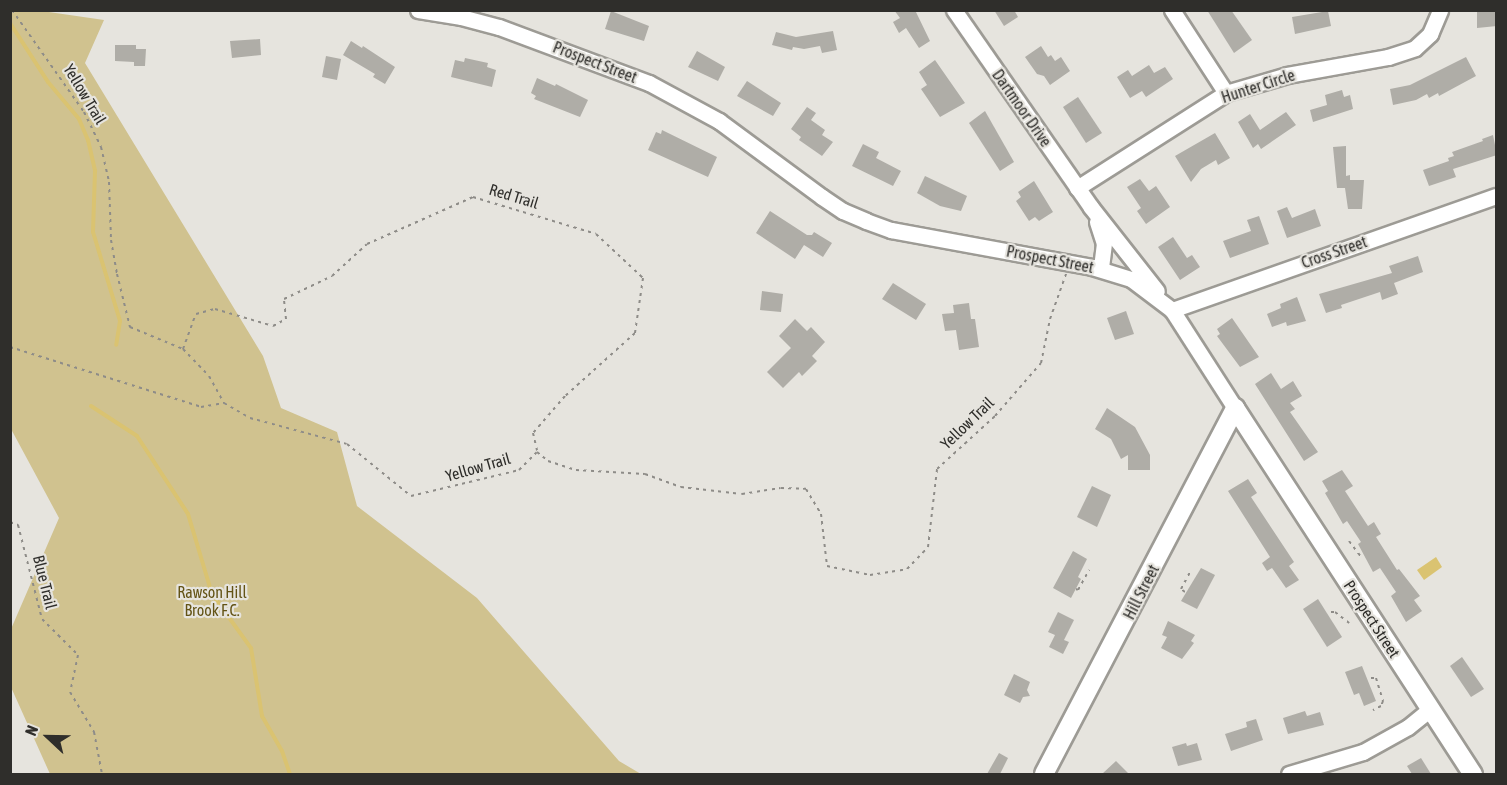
<!DOCTYPE html>
<html>
<head>
<meta charset="utf-8">
<style>
	body { margin:0 }
	#map { position:relative; width:1507px; height:785px; overflow:hidden; background:#e6e4de; font-family:"Asap Condensed",sans-serif }
	div>[style] { position:absolute }
	.green>* { inset:0; background:#d0c28f }
	.water>* { inset:0; background:#dac371 }
	.stream>* { height:4px; margin:-2px; padding:0 2px; transform-origin:2px; border-radius:2px; background:#dac371 }
	.building>* { inset:0; background:#afada7 }
	.path>* { height:2px; margin-top:-1px; transform-origin:0; background:repeating-linear-gradient(90deg,#8e8c88 0 3px,transparent 0 7.5px) }
	.roads { filter:drop-shadow(2px 0 #9d9b95) drop-shadow(-2px 0 #9d9b95) drop-shadow(0 2px #9d9b95) drop-shadow(0 -2px #9d9b95) }
	.minor>* { height:15px; margin:-7.5px; padding:0 7.5px; transform-origin:7.5px; border-radius:7.5px; background:#fff }
	.tertiary>* { height:18px; margin:-9px; padding:0 9px; transform-origin:9px; border-radius:9px; background:#fff }
	span { translate:-50% -50%; white-space:nowrap; text-align:center; line-height:1.15; -webkit-text-stroke:4.5px #e6e4de; paint-order:stroke }
	.street-label { font-size:16px; color:#2f2e2b }
	.park-label { font-size:16px; color:#635315 }
	.frame { position:absolute; inset:0; border:12px solid #2f2e2b; pointer-events:none }
	.north { position:absolute; left:18px; top:707px; width:60px; height:60px; -webkit-text-stroke:4px #e6e4de; paint-order:stroke; rotate:292deg; font-size:16px; font-weight:700; line-height:24px; text-align:center; color:#2f2e2b }
	.north::after { content:''; display:block; margin:auto; width:21px; height:27px; background:#2f2e2b; clip-path:polygon(50% 0,100% 100%,50% 72%,0 100%) }
</style>
</head>
<body>
<div id="map">
	<div class="green">
		<div style="clip-path:polygon(10px 11px,42px 11px,104px 20px,85px 63px,263px 356px,281px 408px,337px 432px,357px 506px,477px 598px,619px 761px,641px 774px,50px 774px,10px 685px,11px 629px,59px 518px,11px 429px)"></div>
	</div>
	<div class="water">
		<div style="clip-path:polygon(1436px 557px,1442px 567px,1424px 580px,1417px 570px)"></div>
	</div>
	<div class="stream">
		<div style="left:10px;top:23px;width:70px;rotate:57.2deg"></div>
		<div style="left:48px;top:82px;width:48px;rotate:50deg"></div>
		<div style="left:79px;top:119px;width:23px;rotate:67deg"></div>
		<div style="left:88px;top:140px;width:32px;rotate:77deg"></div>
		<div style="left:95px;top:171px;width:61px;rotate:91.9deg"></div>
		<div style="left:93px;top:232px;width:93px;rotate:73.1deg"></div>
		<div style="left:120px;top:321px;width:24px;rotate:99deg"></div>
		<div style="left:91px;top:406px;width:55px;rotate:33.1deg"></div>
		<div style="left:137px;top:436px;width:93px;rotate:56.8deg"></div>
		<div style="left:188px;top:514px;width:84px;rotate:73.3deg"></div>
		<div style="left:212px;top:594px;width:67px;rotate:54.2deg"></div>
		<div style="left:251px;top:648px;width:69px;rotate:80.8deg"></div>
		<div style="left:262px;top:716px;width:40px;rotate:60.3deg"></div>
		<div style="left:282px;top:751px;width:24px;rotate:71deg"></div>
	</div>
	<div class="building">
		<div style="clip-path:polygon(894px 10px,915px 10px,930px 41px,919px 48px,906px 28px,899px 33px,893px 22px,900px 18px)"></div>
		<div style="clip-path:polygon(994px 10px,1014px 10px,1018px 17px,1004px 26px)"></div>
		<div style="clip-path:polygon(1207px 10px,1231px 10px,1252px 40px,1234px 53px)"></div>
		<div style="clip-path:polygon(1477px 10px,1497px 10px,1497px 26px,1477px 28px)"></div>
		<div style="clip-path:polygon(611px 11px,649px 26px,644px 41px,605px 29px)"></div>
		<div style="clip-path:polygon(1328px 11px,1331px 26px,1295px 34px,1292px 17px)"></div>
		<div style="clip-path:polygon(833px 31px,837px 50px,822px 53px,820px 46px,804px 49px,793px 47px,792px 50px,772px 45px,776px 32px,796px 37px)"></div>
		<div style="clip-path:polygon(260px 39px,261px 55px,232px 58px,230px 41px)"></div>
		<div style="clip-path:polygon(351px 41px,362px 48px,363px 46px,395px 67px,385px 84px,373px 77px,375px 74px,343px 55px)"></div>
		<div style="clip-path:polygon(115px 45px,136px 45px,136px 49px,146px 49px,145px 66px,134px 66px,134px 62px,115px 61px)"></div>
		<div style="clip-path:polygon(1041px 46px,1048px 57px,1051px 55px,1055px 61px,1061px 57px,1070px 71px,1050px 85px,1044px 76px,1037px 74px,1025px 57px)"></div>
		<div style="clip-path:polygon(697px 51px,725px 67px,718px 81px,688px 67px)"></div>
		<div style="clip-path:polygon(326px 56px,341px 59px,337px 80px,322px 77px)"></div>
		<div style="clip-path:polygon(1466px 57px,1476px 76px,1439px 96px,1438px 93px,1429px 98px,1427px 94px,1416px 100px,1393px 105px,1390px 89px,1410px 85px)"></div>
		<div style="clip-path:polygon(465px 58px,488px 63px,487px 67px,496px 70px,492px 87px,451px 77px,455px 60px,464px 62px)"></div>
		<div style="clip-path:polygon(935px 60px,965px 103px,940px 117px,921px 89px,927px 85px,919px 72px)"></div>
		<div style="clip-path:polygon(1149px 65px,1154px 73px,1165px 67px,1173px 79px,1146px 97px,1142px 91px,1130px 98px,1117px 77px,1128px 70px,1132px 76px)"></div>
		<div style="clip-path:polygon(537px 78px,555px 86px,556px 84px,588px 100px,580px 117px,534px 99px,536px 96px,531px 93px)"></div>
		<div style="clip-path:polygon(747px 81px,781px 103px,773px 116px,737px 96px)"></div>
		<div style="clip-path:polygon(1342px 90px,1344px 97px,1350px 95px,1353px 109px,1313px 122px,1310px 110px,1327px 105px,1325px 95px)"></div>
		<div style="clip-path:polygon(1078px 97px,1102px 133px,1086px 143px,1063px 107px)"></div>
		<div style="clip-path:polygon(807px 107px,816px 113px,811px 120px,825px 130px,822px 135px,833px 142px,822px 156px,799px 140px,801px 137px,791px 129px)"></div>
		<div style="clip-path:polygon(985px 111px,1014px 162px,1000px 171px,969px 123px)"></div>
		<div style="clip-path:polygon(1286px 112px,1296px 125px,1261px 149px,1258px 144px,1253px 148px,1238px 122px,1250px 114px,1260px 130px)"></div>
		<div style="clip-path:polygon(662px 130px,717px 157px,708px 177px,648px 150px,656px 132px,661px 134px)"></div>
		<div style="clip-path:polygon(1215px 133px,1230px 158px,1218px 165px,1216px 160px,1201px 169px,1191px 182px,1175px 156px)"></div>
		<div style="clip-path:polygon(1493px 135px,1497px 155px,1453px 169px,1456px 177px,1429px 186px,1423px 170px,1449px 161px,1448px 158px,1454px 156px,1452px 152px,1483px 141px,1482px 139px)"></div>
		<div style="clip-path:polygon(863px 144px,879px 152px,876px 158px,901px 171px,893px 186px,852px 166px)"></div>
		<div style="clip-path:polygon(1346px 146px,1346px 176px,1350px 175px,1350px 180px,1364px 180px,1362px 209px,1348px 209px,1345px 188px,1337px 188px,1333px 147px)"></div>
		<div style="clip-path:polygon(925px 176px,967px 196px,961px 211px,940px 206px,917px 193px)"></div>
		<div style="clip-path:polygon(1140px 179px,1149px 191px,1156px 186px,1170px 207px,1146px 224px,1137px 211px,1141px 208px,1127px 187px)"></div>
		<div style="clip-path:polygon(1034px 181px,1053px 212px,1039px 221px,1035px 217px,1029px 221px,1016px 201px,1021px 197px,1018px 192px)"></div>
		<div style="clip-path:polygon(1287px 207px,1292px 218px,1315px 209px,1321px 226px,1287px 238px,1277px 211px)"></div>
		<div style="clip-path:polygon(770px 211px,807px 235px,812px 235px,814px 232px,832px 243px,823px 257px,804px 245px,795px 259px,756px 233px)"></div>
		<div style="clip-path:polygon(1259px 216px,1269px 244px,1230px 258px,1223px 241px,1251px 231px,1247px 220px)"></div>
		<div style="clip-path:polygon(1173px 237px,1187px 258px,1192px 255px,1200px 267px,1180px 280px,1158px 247px)"></div>
		<div style="clip-path:polygon(1418px 256px,1423px 272px,1394px 283px,1398px 294px,1382px 300px,1380px 292px,1341px 305px,1342px 308px,1326px 313px,1319px 294px,1392px 273px,1389px 266px)"></div>
		<div style="clip-path:polygon(893px 283px,926px 304px,916px 320px,882px 299px)"></div>
		<div style="clip-path:polygon(762px 291px,783px 294px,781px 312px,760px 310px)"></div>
		<div style="clip-path:polygon(1297px 297px,1306px 321px,1287px 326px,1286px 322px,1272px 327px,1267px 314px,1281px 308px,1280px 304px)"></div>
		<div style="clip-path:polygon(969px 303px,971px 319px,975px 319px,979px 347px,959px 350px,956px 330px,945px 331px,942px 314px,954px 313px,953px 305px)"></div>
		<div style="clip-path:polygon(1126px 311px,1134px 334px,1115px 340px,1107px 318px)"></div>
		<div style="clip-path:polygon(1232px 318px,1259px 357px,1240px 367px,1217px 336px,1220px 334px,1217px 329px)"></div>
		<div style="clip-path:polygon(795px 319px,807px 331px,811px 327px,825px 342px,812px 356px,817px 361px,802px 376px,799px 372px,783px 388px,767px 372px,791px 348px,779px 336px)"></div>
		<div style="clip-path:polygon(1271px 373px,1281px 389px,1293px 381px,1302px 396px,1290px 403px,1295px 409px,1290px 412px,1318px 452px,1304px 461px,1255px 384px)"></div>
		<div style="clip-path:polygon(1107px 408px,1135px 427px,1150px 455px,1150px 470px,1128px 470px,1128px 455px,1121px 459px,1111px 439px,1095px 429px)"></div>
		<div style="clip-path:polygon(1342px 470px,1353px 486px,1345px 491px,1366px 523px,1368px 526px,1374px 522px,1381px 534px,1376px 537px,1397px 570px,1399px 569px,1420px 596px,1414px 600px,1422px 611px,1406px 622px,1391px 596px,1396px 592px,1380px 568px,1373px 572px,1358px 544px,1361px 542px,1347px 521px,1343px 524px,1325px 493px,1328px 491px,1322px 481px)"></div>
		<div style="clip-path:polygon(1248px 479px,1257px 493px,1251px 497px,1294px 562px,1289px 566px,1299px 580px,1286px 588px,1272px 568px,1267px 571px,1262px 563px,1270px 557px,1228px 491px)"></div>
		<div style="clip-path:polygon(1092px 486px,1111px 495px,1097px 527px,1077px 517px)"></div>
		<div style="clip-path:polygon(1073px 551px,1087px 559px,1078px 577px,1081px 579px,1071px 598px,1053px 588px)"></div>
		<div style="clip-path:polygon(1201px 568px,1215px 575px,1197px 609px,1181px 601px)"></div>
		<div style="clip-path:polygon(1318px 599px,1342px 637px,1327px 647px,1303px 609px)"></div>
		<div style="clip-path:polygon(1058px 612px,1074px 620px,1064px 640px,1069px 642px,1063px 654px,1049px 647px,1055px 635px,1048px 632px)"></div>
		<div style="clip-path:polygon(1168px 621px,1195px 635px,1191px 641px,1194px 643px,1182px 659px,1161px 648px,1167px 637px,1162px 635px)"></div>
		<div style="clip-path:polygon(1462px 657px,1484px 689px,1471px 697px,1450px 666px)"></div>
		<div style="clip-path:polygon(1362px 666px,1376px 701px,1364px 706px,1359px 693px,1354px 695px,1345px 672px)"></div>
		<div style="clip-path:polygon(1014px 674px,1030px 682px,1027px 690px,1030px 696px,1023px 697px,1020px 703px,1004px 695px)"></div>
		<div style="clip-path:polygon(1305px 711px,1307px 716px,1320px 712px,1324px 725px,1288px 734px,1283px 718px)"></div>
		<div style="clip-path:polygon(1256px 719px,1263px 740px,1231px 751px,1225px 734px,1247px 727px,1246px 722px)"></div>
		<div style="clip-path:polygon(1186px 743px,1187px 746px,1197px 743px,1202px 760px,1178px 766px,1172px 747px)"></div>
		<div style="clip-path:polygon(999px 753px,1008px 758px,1000px 774px,987px 774px)"></div>
		<div style="clip-path:polygon(1421px 758px,1431px 774px,1412px 774px,1407px 766px)"></div>
		<div style="clip-path:polygon(1116px 761px,1129px 774px,1102px 774px)"></div>
	</div>
	<div class="path">
		<div style="left:12px;top:10px;width:125px;rotate:54.8deg"></div>
		<div style="left:84px;top:112px;width:39px;rotate:64deg"></div>
		<div style="left:101px;top:147px;width:36px;rotate:77deg"></div>
		<div style="left:109px;top:182px;width:58px;rotate:88deg"></div>
		<div style="left:111px;top:240px;width:35px;rotate:80deg"></div>
		<div style="left:117px;top:274px;width:55px;rotate:76.2deg"></div>
		<div style="left:130px;top:327px;width:57px;rotate:22.5deg"></div>
		<div style="left:183px;top:349px;width:37px;rotate:46deg"></div>
		<div style="left:209px;top:376px;width:31px;rotate:61deg"></div>
		<div style="left:224px;top:403px;width:30px;rotate:30deg"></div>
		<div style="left:250px;top:418px;width:100px;rotate:15deg"></div>
		<div style="left:347px;top:444px;width:82px;rotate:39.1deg"></div>
		<div style="left:411px;top:496px;width:111px;rotate:-13.5deg"></div>
		<div style="left:519px;top:470px;width:25px;rotate:-45deg"></div>
		<div style="left:537px;top:452px;width:14px;rotate:39deg"></div>
		<div style="left:548px;top:461px;width:29px;rotate:18deg"></div>
		<div style="left:576px;top:470px;width:69px;rotate:3.3deg"></div>
		<div style="left:645px;top:474px;width:38px;rotate:20deg"></div>
		<div style="left:681px;top:487px;width:61px;rotate:6.5deg"></div>
		<div style="left:742px;top:494px;width:39px;rotate:-9deg"></div>
		<div style="left:781px;top:488px;width:25px;rotate:2deg"></div>
		<div style="left:806px;top:489px;width:29px;rotate:59deg"></div>
		<div style="left:821px;top:514px;width:52px;rotate:83.4deg"></div>
		<div style="left:827px;top:566px;width:44px;rotate:11.8deg"></div>
		<div style="left:870px;top:575px;width:37px;rotate:-9deg"></div>
		<div style="left:907px;top:569px;width:30px;rotate:-46deg"></div>
		<div style="left:928px;top:547px;width:79px;rotate:-83.4deg"></div>
		<div style="left:937px;top:469px;width:79px;rotate:-42.4deg"></div>
		<div style="left:995px;top:416px;width:70px;rotate:-49deg"></div>
		<div style="left:1041px;top:363px;width:45px;rotate:-78.4deg"></div>
		<div style="left:1050px;top:319px;width:48px;rotate:-70.4deg"></div>
		<div style="left:10px;top:347px;width:200px;rotate:17.4deg"></div>
		<div style="left:201px;top:407px;width:23px;rotate:-10deg"></div>
		<div style="left:183px;top:349px;width:37px;rotate:-70deg"></div>
		<div style="left:196px;top:314px;width:20px;rotate:-15deg"></div>
		<div style="left:215px;top:309px;width:60px;rotate:16.3deg"></div>
		<div style="left:273px;top:326px;width:15px;rotate:-28deg"></div>
		<div style="left:286px;top:319px;width:20px;rotate:-96deg"></div>
		<div style="left:284px;top:299px;width:53px;rotate:-25.6deg"></div>
		<div style="left:332px;top:276px;width:47px;rotate:-42.4deg"></div>
		<div style="left:367px;top:244px;width:116px;rotate:-23.9deg"></div>
		<div style="left:473px;top:197px;width:128px;rotate:16.7deg"></div>
		<div style="left:596px;top:234px;width:64px;rotate:43.1deg"></div>
		<div style="left:643px;top:278px;width:56px;rotate:98.3deg"></div>
		<div style="left:635px;top:333px;width:94px;rotate:138deg"></div>
		<div style="left:565px;top:396px;width:49px;rotate:130.9deg"></div>
		<div style="left:533px;top:433px;width:18px;rotate:77deg"></div>
		<div style="left:10px;top:522px;width:9px;rotate:21deg"></div>
		<div style="left:18px;top:525px;width:97px;rotate:75.7deg"></div>
		<div style="left:42px;top:619px;width:51px;rotate:45deg"></div>
		<div style="left:78px;top:655px;width:38px;rotate:102deg"></div>
		<div style="left:70px;top:692px;width:47px;rotate:59deg"></div>
		<div style="left:94px;top:732px;width:43px;rotate:79.2deg"></div>
		<div style="left:1349px;top:541px;width:20px;rotate:53deg"></div>
		<div style="left:1076px;top:589px;width:2px;rotate:27deg"></div>
		<div style="left:1078px;top:590px;width:23px;rotate:-61deg"></div>
		<div style="left:1185px;top:592px;width:5px;rotate:-143deg"></div>
		<div style="left:1181px;top:589px;width:19px;rotate:-62deg"></div>
		<div style="left:1331px;top:612px;width:4px"></div>
		<div style="left:1335px;top:612px;width:18px;rotate:38deg"></div>
		<div style="left:1371px;top:678px;width:5px"></div>
		<div style="left:1376px;top:678px;width:24px;rotate:73deg"></div>
		<div style="left:1383px;top:701px;width:5px;rotate:112deg"></div>
		<div style="left:1381px;top:706px;width:9px;rotate:153deg"></div>
	</div>
	<div class="roads">
		<div class="minor">
			<div style="left:418px;top:10px;width:44px;rotate:9.2deg"></div>
			<div style="left:461px;top:17px;width:39px;rotate:15deg"></div>
			<div style="left:499px;top:27px;width:160px;rotate:20.5deg"></div>
			<div style="left:649px;top:83px;width:80px;rotate:28.5deg"></div>
			<div style="left:719px;top:121px;width:128px;rotate:36.4deg"></div>
			<div style="left:822px;top:197px;width:25px;rotate:34deg"></div>
			<div style="left:843px;top:211px;width:25px;rotate:23deg"></div>
			<div style="left:866px;top:221px;width:27px;rotate:20deg"></div>
			<div style="left:891px;top:230px;width:204px;rotate:10.4deg"></div>
			<div style="left:1092px;top:267px;width:41px;rotate:17.1deg"></div>
			<div style="left:1131px;top:279px;width:51px;rotate:37.1deg"></div>
			<div style="left:1172px;top:310px;width:117px;rotate:57.3deg"></div>
			<div style="left:954px;top:10px;width:239px;rotate:55.2deg"></div>
			<div style="left:1090px;top:206px;width:108px;rotate:51.8deg"></div>
			<div style="left:1172px;top:10px;width:99px;rotate:57deg"></div>
			<div style="left:1077px;top:188px;width:177px;rotate:-32.5deg"></div>
			<div style="left:1226px;top:93px;width:64px;rotate:-16.4deg"></div>
			<div style="left:1287px;top:75px;width:103px;rotate:-10.1deg"></div>
			<div style="left:1388px;top:57px;width:28px;rotate:-18deg"></div>
			<div style="left:1415px;top:48px;width:21px;rotate:-43deg"></div>
			<div style="left:1430px;top:34px;width:26px;rotate:-67deg"></div>
			<div style="left:1097px;top:222px;width:22px;rotate:72deg"></div>
			<div style="left:1104px;top:243px;width:26px;rotate:97deg"></div>
			<div style="left:1172px;top:310px;width:343px;rotate:-19.4deg"></div>
			<div style="left:1289px;top:774px;width:77px;rotate:-16.6deg"></div>
			<div style="left:1363px;top:752px;width:51px;rotate:-29.1deg"></div>
			<div style="left:1408px;top:727px;width:28px;rotate:-39deg"></div>
		</div>
		<div class="tertiary">
			<div style="left:1044px;top:774px;width:413px;rotate:-62.4deg"></div>
			<div style="left:1235px;top:408px;width:437px;rotate:57deg"></div>
		</div>
	</div>
	<div class="street-label">
		<span style="left:595px;top:62px;rotate:21deg">Prospect Street</span>
		<span style="left:1258px;top:86px;rotate:-18deg">Hunter Circle</span>
		<span style="left:85px;top:94px;rotate:59deg">Yellow Trail</span>
		<span style="left:1022px;top:108px;rotate:55deg">Dartmoor Drive</span>
		<span style="left:514px;top:196px;rotate:17deg">Red Trail</span>
		<span style="left:1334px;top:252px;rotate:-19deg">Cross Street</span>
		<span style="left:1050px;top:259px;rotate:11deg">Prospect Street</span>
		<span style="left:967px;top:423px;rotate:-44deg">Yellow Trail</span>
		<span style="left:478px;top:467px;rotate:-16deg">Yellow Trail</span>
		<span style="left:45px;top:582px;rotate:76deg">Blue Trail</span>
		<span style="left:1141px;top:592px;rotate:-63deg">Hill Street</span>
		<span style="left:1372px;top:619px;rotate:57deg">Prospect Street</span>
	</div>
	<div class="park-label">
		<span style="left:212px;top:601px">Rawson Hill<br>Brook F.C.</span>
	</div>
	<div class="frame"></div>
	<div class="north">N</div>
</div>
</body>
</html>
